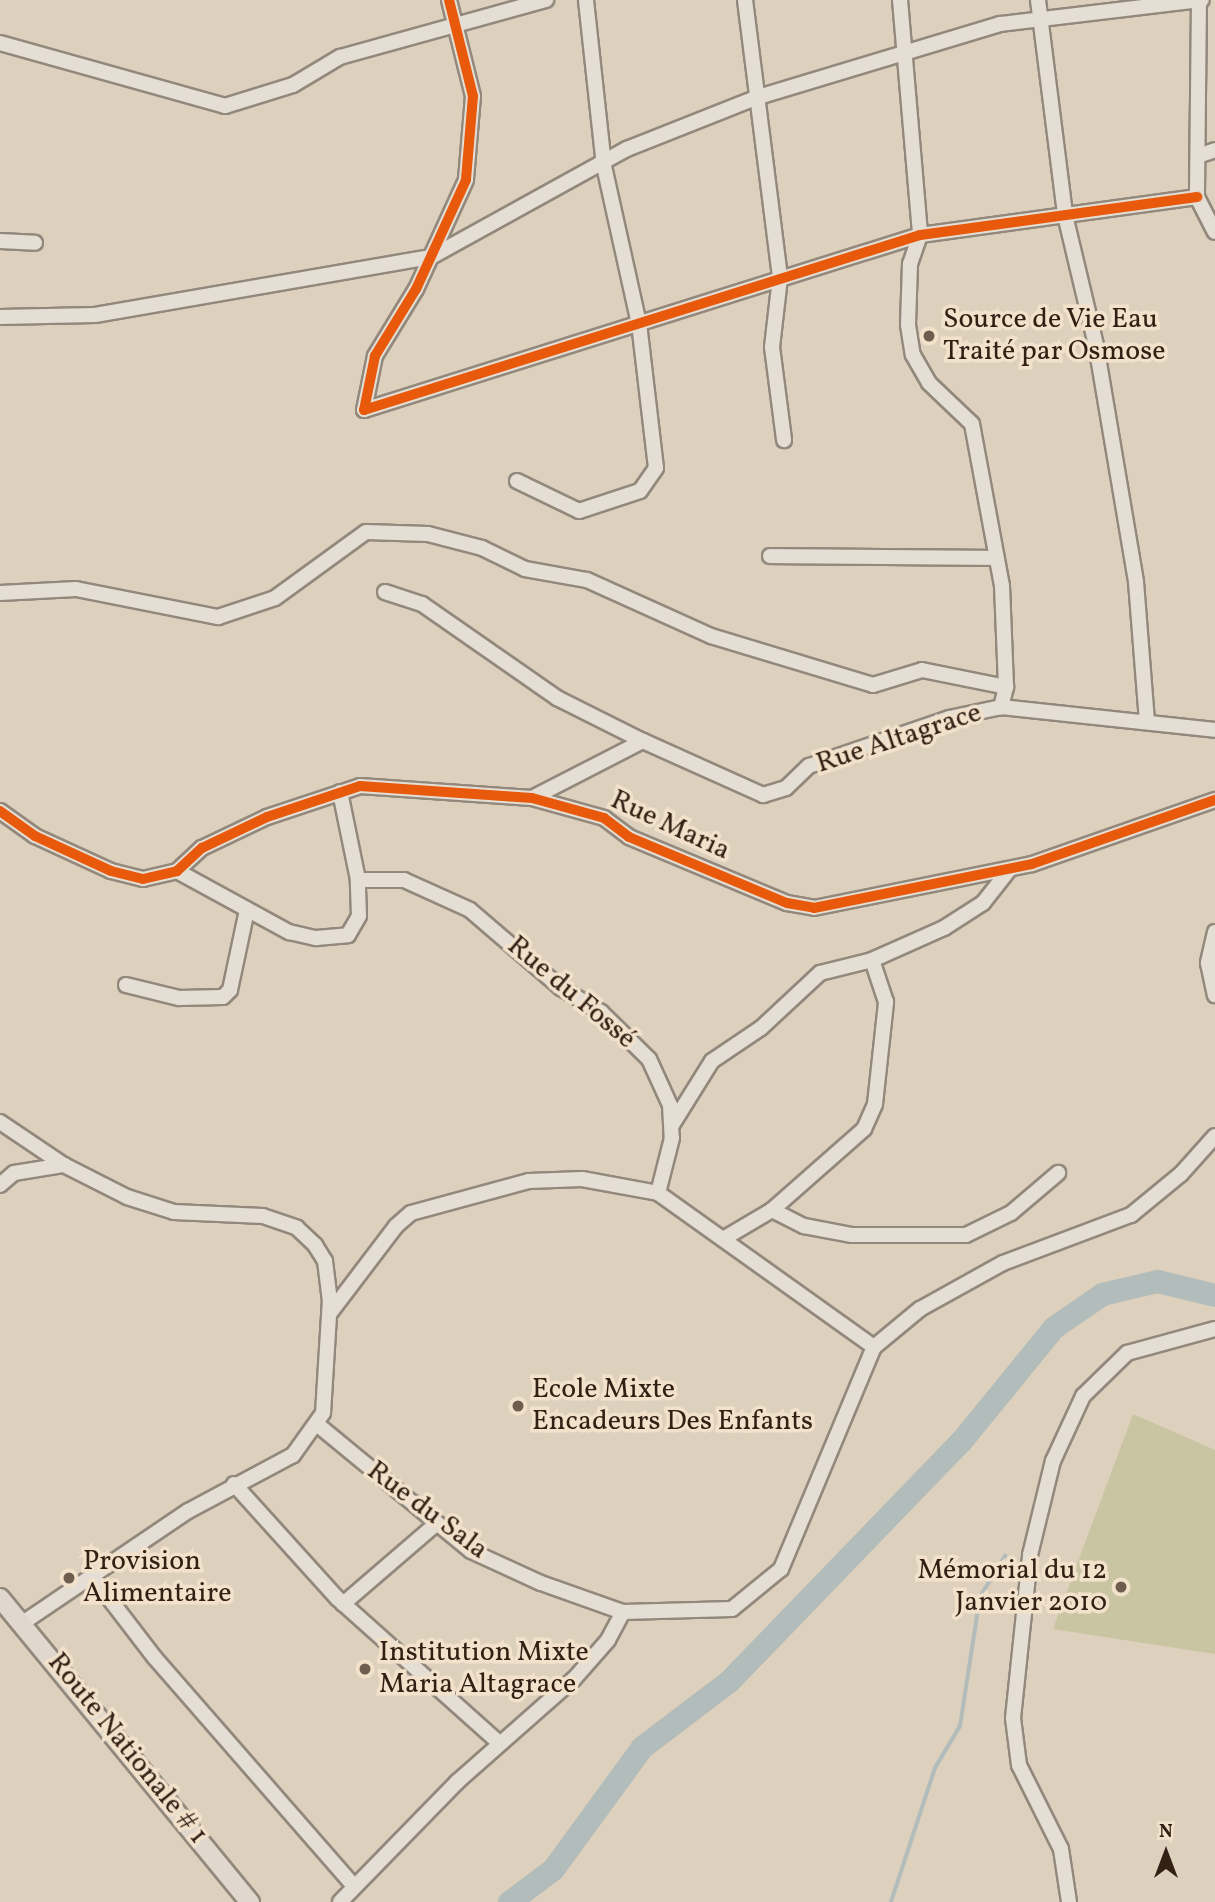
<!DOCTYPE html>
<html>
<head>
<meta charset="utf-8">
<style>
	body { margin:0 }
	#map { position:relative; width:1215px; height:1902px; overflow:hidden; background:#ddd0bd; font-family:Vollkorn,serif }
	div>[style] { position:absolute }
	.green>* { inset:0; background:#c9c4a1 }
	.stream>* { height:3.5px; margin:-1.75px; padding:0 1.75px; transform-origin:1.75px; border-radius:1.75px; background:#b2bcba }
	.river>* { height:23px; margin:-11.5px; padding:0 11.5px; transform-origin:11.5px; border-radius:11.5px; background:#b2bcba }
	.roads { filter:drop-shadow(2px 0 #92887c) drop-shadow(-2px 0 #92887c) drop-shadow(0 2px #92887c) drop-shadow(0 -2px #92887c) }
	.minor>* { height:14px; margin:-7px; padding:0 7px; transform-origin:7px; border-radius:7px; background:#e4ded4 }
	.major>* { height:18px; margin:-9px; padding:0 9px; transform-origin:9px; border-radius:9px; background:#e0d8cc }
	.cycleway>* { height:10px; margin:-5px; padding:0 5px; transform-origin:5px; border-radius:5px; background:#e8590c }
	.dots>* { width:19px; height:19px; translate:-50% -50%; box-sizing:border-box; border:4px solid #f2e2cb; border-radius:50% }
	span { translate:-50% -50%; white-space:nowrap; text-align:center; line-height:1.15; -webkit-text-stroke:7px #f2e2cb; paint-order:stroke }
	.poi-label { font-size:28px; color:#332014 }
	.left { translate:0 -50%; text-align:left }
	.right { translate:-100% -50%; text-align:right }
	.street-label { font-size:28px; color:#332014 }
	.north { position:absolute; left:1131px; top:1818px; width:70px; height:70px; -webkit-text-stroke:5px #f2e2cb; paint-order:stroke; rotate:0deg; font-size:19px; font-weight:700; line-height:28px; text-align:center; color:#332014 }
	.north::after { content:''; display:block; margin:auto; width:24px; height:32px; background:#332014; clip-path:polygon(50% 0,100% 100%,50% 72%,0 100%) }
</style>
</head>
<body>
<div id="map">
	<div class="green">
		<div style="clip-path:polygon(1133px 1414px,1215px 1450px,1215px 1654px,1053px 1629px)"></div>
	</div>
	<div class="stream">
		<div style="left:891px;top:1902px;width:141px;rotate:-71.8deg"></div>
		<div style="left:935px;top:1768px;width:49px;rotate:-59.2deg"></div>
		<div style="left:960px;top:1726px;width:131px;rotate:-81.2deg"></div>
		<div style="left:980px;top:1597px;width:48px;rotate:-58.6deg"></div>
	</div>
	<div class="river">
		<div style="left:509px;top:1902px;width:55px;rotate:-36.9deg"></div>
		<div style="left:553px;top:1869px;width:151px;rotate:-53.9deg"></div>
		<div style="left:642px;top:1747px;width:109px;rotate:-37.2deg"></div>
		<div style="left:729px;top:1681px;width:334px;rotate:-46deg"></div>
		<div style="left:961px;top:1441px;width:147px;rotate:-50.8deg"></div>
		<div style="left:1054px;top:1327px;width:58px;rotate:-34.5deg"></div>
		<div style="left:1102px;top:1294px;width:57px;rotate:-13.3deg"></div>
		<div style="left:1157px;top:1281px;width:60px;rotate:13.6deg"></div>
	</div>
	<div class="roads">
		<div class="minor">
			<div style="left:449px;top:0;width:99px;rotate:76deg"></div>
			<div style="left:473px;top:96px;width:84px;rotate:94.8deg"></div>
			<div style="left:466px;top:180px;width:120px;rotate:114.6deg"></div>
			<div style="left:416px;top:289px;width:79px;rotate:121.5deg"></div>
			<div style="left:375px;top:356px;width:55px;rotate:101.5deg"></div>
			<div style="left:364px;top:410px;width:583px;rotate:-17.47deg"></div>
			<div style="left:920px;top:235px;width:280px;rotate:-7.8deg"></div>
			<div style="left:745px;top:0;width:280px;rotate:82.8deg"></div>
			<div style="left:780px;top:278px;width:69px;rotate:96.6deg"></div>
			<div style="left:772px;top:347px;width:94px;rotate:82.6deg"></div>
			<div style="left:900px;top:0;width:236px;rotate:85.1deg"></div>
			<div style="left:920px;top:235px;width:31px;rotate:109deg"></div>
			<div style="left:910px;top:264px;width:61px;rotate:91.9deg"></div>
			<div style="left:908px;top:325px;width:30px;rotate:81deg"></div>
			<div style="left:913px;top:355px;width:32px;rotate:60deg"></div>
			<div style="left:929px;top:383px;width:59px;rotate:43.6deg"></div>
			<div style="left:972px;top:424px;width:165px;rotate:79.5deg"></div>
			<div style="left:1002px;top:586px;width:101px;rotate:87.7deg"></div>
			<div style="left:1006px;top:687px;width:21px;rotate:104deg"></div>
			<div style="left:1038px;top:0;width:217px;rotate:82.8deg"></div>
			<div style="left:1065px;top:215px;width:134px;rotate:76.6deg"></div>
			<div style="left:1096px;top:345px;width:240px;rotate:80.4deg"></div>
			<div style="left:1136px;top:582px;width:140px;rotate:85.5deg"></div>
			<div style="left:1199px;top:0;width:197px;rotate:90.6deg"></div>
			<div style="left:1197px;top:197px;width:39px;rotate:63deg"></div>
			<div style="left:0;top:43px;width:234px;rotate:15.6deg"></div>
			<div style="left:225px;top:106px;width:71px;rotate:-17.2deg"></div>
			<div style="left:293px;top:85px;width:55px;rotate:-30.8deg"></div>
			<div style="left:340px;top:57px;width:214px;rotate:-15.5deg"></div>
			<div style="left:1198px;top:156px;width:18px;rotate:-19deg"></div>
			<div style="left:0;top:241px;width:35px;rotate:3deg"></div>
			<div style="left:0;top:317px;width:95px;rotate:-1.2deg"></div>
			<div style="left:95px;top:315px;width:341px;rotate:-9.8deg"></div>
			<div style="left:431px;top:257px;width:224px;rotate:-28.9deg"></div>
			<div style="left:627px;top:149px;width:138px;rotate:-21.7deg"></div>
			<div style="left:755px;top:98px;width:256px;rotate:-16.8deg"></div>
			<div style="left:1000px;top:24px;width:203px;rotate:-6.8deg"></div>
			<div style="left:517px;top:481px;width:69px;rotate:25.8deg"></div>
			<div style="left:579px;top:511px;width:64px;rotate:-18.2deg"></div>
			<div style="left:640px;top:491px;width:28px;rotate:-55deg"></div>
			<div style="left:656px;top:468px;width:145px;rotate:-96.7deg"></div>
			<div style="left:639px;top:324px;width:162px;rotate:-102.5deg"></div>
			<div style="left:604px;top:166px;width:167px;rotate:-96.2deg"></div>
			<div style="left:770px;top:556px;width:226px;rotate:0.5deg"></div>
			<div style="left:385px;top:592px;width:39px;rotate:18deg"></div>
			<div style="left:422px;top:604px;width:165px;rotate:34.8deg"></div>
			<div style="left:557px;top:698px;width:96px;rotate:26.6deg"></div>
			<div style="left:0;top:593px;width:76px;rotate:-3deg"></div>
			<div style="left:76px;top:589px;width:145px;rotate:11.2deg"></div>
			<div style="left:218px;top:617px;width:60px;rotate:-18.4deg"></div>
			<div style="left:275px;top:598px;width:112px;rotate:-36deg"></div>
			<div style="left:366px;top:532px;width:62px;rotate:1.8deg"></div>
			<div style="left:428px;top:534px;width:56px;rotate:14.5deg"></div>
			<div style="left:482px;top:548px;width:48px;rotate:26deg"></div>
			<div style="left:525px;top:569px;width:63px;rotate:10.1deg"></div>
			<div style="left:587px;top:580px;width:136px;rotate:24.3deg"></div>
			<div style="left:711px;top:636px;width:169px;rotate:16.8deg"></div>
			<div style="left:873px;top:685px;width:51px;rotate:-17deg"></div>
			<div style="left:922px;top:670px;width:86px;rotate:11.4deg"></div>
			<div style="left:340px;top:792px;width:90px;rotate:78.4deg"></div>
			<div style="left:358px;top:880px;width:46px"></div>
			<div style="left:404px;top:880px;width:72px;rotate:24.4deg"></div>
			<div style="left:470px;top:910px;width:120px;rotate:40.6deg"></div>
			<div style="left:561px;top:988px;width:47px;rotate:31deg"></div>
			<div style="left:601px;top:1012px;width:67px;rotate:44.4deg"></div>
			<div style="left:649px;top:1059px;width:51px;rotate:65.5deg"></div>
			<div style="left:670px;top:1105px;width:33px;rotate:87deg"></div>
			<div style="left:672px;top:1138px;width:57px;rotate:104.3deg"></div>
			<div style="left:658px;top:1193px;width:265px;rotate:35.5deg"></div>
			<div style="left:532px;top:798px;width:125px;rotate:-27.2deg"></div>
			<div style="left:643px;top:741px;width:132px;rotate:24.2deg"></div>
			<div style="left:763px;top:795px;width:24px;rotate:-17deg"></div>
			<div style="left:786px;top:788px;width:32px;rotate:-44deg"></div>
			<div style="left:809px;top:766px;width:148px;rotate:-18.9deg"></div>
			<div style="left:949px;top:718px;width:53px;rotate:-11.9deg"></div>
			<div style="left:1001px;top:707px;width:215px;rotate:6.1deg"></div>
			<div style="left:0;top:811px;width:43px;rotate:35.5deg"></div>
			<div style="left:35px;top:836px;width:84px;rotate:24.7deg"></div>
			<div style="left:111px;top:871px;width:33px;rotate:14deg"></div>
			<div style="left:143px;top:879px;width:35px;rotate:-13deg"></div>
			<div style="left:177px;top:871px;width:34px;rotate:-43deg"></div>
			<div style="left:202px;top:848px;width:72px;rotate:-25.5deg"></div>
			<div style="left:267px;top:817px;width:98px;rotate:-18.4deg"></div>
			<div style="left:360px;top:786px;width:172px;rotate:4deg"></div>
			<div style="left:532px;top:798px;width:75px;rotate:15.5deg"></div>
			<div style="left:604px;top:818px;width:31px;rotate:37deg"></div>
			<div style="left:629px;top:837px;width:171px;rotate:22.7deg"></div>
			<div style="left:787px;top:903px;width:27px;rotate:10deg"></div>
			<div style="left:814px;top:908px;width:222px;rotate:-11.4deg"></div>
			<div style="left:1032px;top:864px;width:194px;rotate:-19.3deg"></div>
			<div style="left:177px;top:871px;width:128px;rotate:28.6deg"></div>
			<div style="left:289px;top:932px;width:28px;rotate:13deg"></div>
			<div style="left:316px;top:938px;width:32px;rotate:-5deg"></div>
			<div style="left:348px;top:935px;width:22px;rotate:-60deg"></div>
			<div style="left:359px;top:916px;width:36px;rotate:-92deg"></div>
			<div style="left:1215px;top:932px;width:32px;rotate:103deg"></div>
			<div style="left:1208px;top:963px;width:33px;rotate:78deg"></div>
			<div style="left:126px;top:985px;width:55px;rotate:13.8deg"></div>
			<div style="left:179px;top:998px;width:44px;rotate:-1.3deg"></div>
			<div style="left:223px;top:997px;width:10px;rotate:-45deg"></div>
			<div style="left:230px;top:990px;width:82px;rotate:-78deg"></div>
			<div style="left:0;top:1122px;width:77px;rotate:33.9deg"></div>
			<div style="left:672px;top:1125px;width:75px;rotate:-58deg"></div>
			<div style="left:712px;top:1061px;width:59px;rotate:-34deg"></div>
			<div style="left:761px;top:1028px;width:81px;rotate:-43deg"></div>
			<div style="left:820px;top:973px;width:54px;rotate:-14deg"></div>
			<div style="left:872px;top:960px;width:79px;rotate:-24deg"></div>
			<div style="left:944px;top:928px;width:46px;rotate:-32.7deg"></div>
			<div style="left:983px;top:903px;width:42px;rotate:-51.8deg"></div>
			<div style="left:0;top:1185px;width:18px;rotate:-41deg"></div>
			<div style="left:14px;top:1173px;width:51px;rotate:-9.1deg"></div>
			<div style="left:64px;top:1165px;width:71px;rotate:26.9deg"></div>
			<div style="left:127px;top:1197px;width:49px;rotate:17.7deg"></div>
			<div style="left:174px;top:1212px;width:89px;rotate:2.6deg"></div>
			<div style="left:263px;top:1216px;width:36px;rotate:19deg"></div>
			<div style="left:297px;top:1228px;width:25px;rotate:43deg"></div>
			<div style="left:315px;top:1245px;width:19px;rotate:58deg"></div>
			<div style="left:325px;top:1261px;width:38px;rotate:83deg"></div>
			<div style="left:330px;top:1299px;width:114px;rotate:93.5deg"></div>
			<div style="left:323px;top:1413px;width:52px;rotate:125.5deg"></div>
			<div style="left:293px;top:1455px;width:119px;rotate:151.9deg"></div>
			<div style="left:188px;top:1511px;width:198px;rotate:145.9deg"></div>
			<div style="left:772px;top:1210px;width:123px;rotate:-41.4deg"></div>
			<div style="left:864px;top:1129px;width:27px;rotate:-66deg"></div>
			<div style="left:875px;top:1104px;width:103px;rotate:-83.8deg"></div>
			<div style="left:886px;top:1002px;width:44px;rotate:-108.4deg"></div>
			<div style="left:723px;top:1239px;width:57px;rotate:-30.6deg"></div>
			<div style="left:772px;top:1210px;width:36px;rotate:27deg"></div>
			<div style="left:804px;top:1226px;width:49px;rotate:10.6deg"></div>
			<div style="left:852px;top:1235px;width:114px"></div>
			<div style="left:966px;top:1235px;width:50px;rotate:-26.1deg"></div>
			<div style="left:1011px;top:1213px;width:62px;rotate:-40.4deg"></div>
			<div style="left:330px;top:1313px;width:109px;rotate:-52.8deg"></div>
			<div style="left:396px;top:1226px;width:20px;rotate:-41deg"></div>
			<div style="left:411px;top:1213px;width:122px;rotate:-15.2deg"></div>
			<div style="left:529px;top:1181px;width:53px;rotate:-2.2deg"></div>
			<div style="left:582px;top:1179px;width:77px;rotate:10.4deg"></div>
			<div style="left:318px;top:1425px;width:198px;rotate:39.5deg"></div>
			<div style="left:471px;top:1551px;width:77px;rotate:24.6deg"></div>
			<div style="left:541px;top:1583px;width:87px;rotate:19.5deg"></div>
			<div style="left:623px;top:1612px;width:109px;rotate:-1.6deg"></div>
			<div style="left:732px;top:1609px;width:63px;rotate:-39.2deg"></div>
			<div style="left:781px;top:1569px;width:241px;rotate:-67.3deg"></div>
			<div style="left:874px;top:1347px;width:60px;rotate:-39.6deg"></div>
			<div style="left:920px;top:1309px;width:95px;rotate:-29deg"></div>
			<div style="left:1003px;top:1263px;width:137px;rotate:-20.6deg"></div>
			<div style="left:1131px;top:1215px;width:65px;rotate:-39.4deg"></div>
			<div style="left:1181px;top:1174px;width:51px;rotate:-48.2deg"></div>
			<div style="left:234px;top:1484px;width:154px;rotate:47.9deg"></div>
			<div style="left:337px;top:1598px;width:217px;rotate:41.8deg"></div>
			<div style="left:92px;top:1576px;width:103px;rotate:52.5deg"></div>
			<div style="left:155px;top:1658px;width:303px;rotate:48.9deg"></div>
			<div style="left:343px;top:1604px;width:123px;rotate:-40.7deg"></div>
			<div style="left:340px;top:1902px;width:168px;rotate:-45.7deg"></div>
			<div style="left:457px;top:1782px;width:156px;rotate:-41.4deg"></div>
			<div style="left:574px;top:1679px;width:52px;rotate:-48.9deg"></div>
			<div style="left:608px;top:1640px;width:32px;rotate:-62deg"></div>
			<div style="left:1069px;top:1902px;width:54px;rotate:-98.6deg"></div>
			<div style="left:1061px;top:1849px;width:94px;rotate:-116.6deg"></div>
			<div style="left:1019px;top:1765px;width:47px;rotate:-97.3deg"></div>
			<div style="left:1013px;top:1718px;width:164px;rotate:-84deg"></div>
			<div style="left:1030px;top:1555px;width:97px;rotate:-76.3deg"></div>
			<div style="left:1053px;top:1461px;width:72px;rotate:-65.2deg"></div>
			<div style="left:1083px;top:1396px;width:62px;rotate:-44.3deg"></div>
			<div style="left:1127px;top:1353px;width:91px;rotate:-15.3deg"></div>
		</div>
		<div class="major">
			<div style="left:0;top:1598px;width:394px;rotate:50.6deg"></div>
		</div>
	</div>
	<div class="cycleway">
		<div style="left:449px;top:0;width:99px;rotate:76deg"></div>
		<div style="left:473px;top:96px;width:84px;rotate:94.8deg"></div>
		<div style="left:466px;top:180px;width:120px;rotate:114.6deg"></div>
		<div style="left:416px;top:289px;width:79px;rotate:121.5deg"></div>
		<div style="left:375px;top:356px;width:55px;rotate:101.5deg"></div>
		<div style="left:364px;top:410px;width:583px;rotate:-17.47deg"></div>
		<div style="left:920px;top:235px;width:280px;rotate:-7.8deg"></div>
		<div style="left:0;top:811px;width:43px;rotate:35.5deg"></div>
		<div style="left:35px;top:836px;width:84px;rotate:24.7deg"></div>
		<div style="left:111px;top:871px;width:33px;rotate:14deg"></div>
		<div style="left:143px;top:879px;width:35px;rotate:-13deg"></div>
		<div style="left:177px;top:871px;width:34px;rotate:-43deg"></div>
		<div style="left:202px;top:848px;width:72px;rotate:-25.5deg"></div>
		<div style="left:267px;top:817px;width:98px;rotate:-18.4deg"></div>
		<div style="left:360px;top:786px;width:172px;rotate:4deg"></div>
		<div style="left:532px;top:798px;width:75px;rotate:15.5deg"></div>
		<div style="left:604px;top:818px;width:31px;rotate:37deg"></div>
		<div style="left:629px;top:837px;width:171px;rotate:22.7deg"></div>
		<div style="left:787px;top:903px;width:27px;rotate:10deg"></div>
		<div style="left:814px;top:908px;width:222px;rotate:-11.4deg"></div>
		<div style="left:1032px;top:864px;width:194px;rotate:-19.3deg"></div>
	</div>
	<div class="dots">
		<div style="left:929px;top:336px;background:#6e5e4f"></div>
		<div style="left:518px;top:1406px;background:#6e5e4f"></div>
		<div style="left:69px;top:1578px;background:#6e5e4f"></div>
		<div style="left:1121px;top:1587px;background:#6e5e4f"></div>
		<div style="left:365px;top:1669px;background:#6e5e4f"></div>
	</div>
	<div class="poi-label">
		<span class="left" style="left:943px;top:336px">Source de Vie Eau<br>Traité par Osmose</span>
		<span class="left" style="left:532px;top:1406px">Ecole Mixte<br>Encadeurs Des Enfants</span>
		<span class="left" style="left:83px;top:1578px">Provision<br>Alimentaire</span>
		<span class="right" style="left:1107px;top:1587px">Mémorial du 12<br>Janvier 2010</span>
		<span class="left" style="left:379px;top:1669px">Institution Mixte<br>Maria Altagrace</span>
	</div>
	<div class="street-label">
		<span style="left:899px;top:739px;rotate:-18deg">Rue Altagrace</span>
		<span style="left:670px;top:826px;rotate:25deg">Rue Maria</span>
		<span style="left:571px;top:993px;rotate:40deg">Rue du Fossé</span>
		<span style="left:427px;top:1511px;rotate:37deg">Rue du Sala</span>
		<span style="left:127px;top:1749px;rotate:51deg">Route Nationale # 1</span>
	</div>
	<div class="north">N</div>
</div>
</body>
</html>
